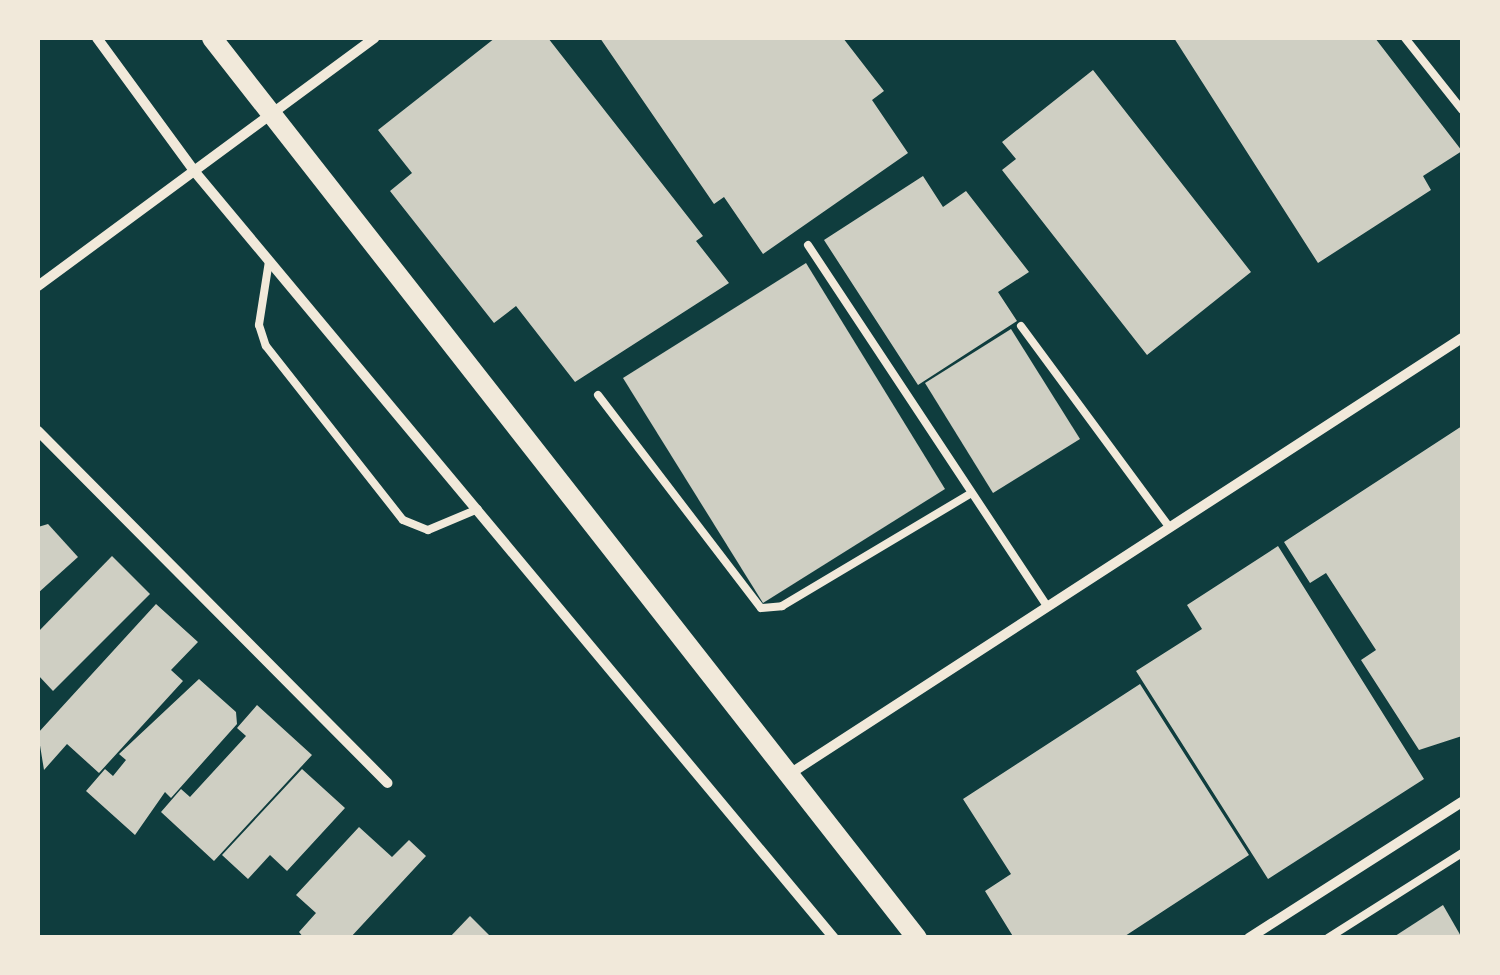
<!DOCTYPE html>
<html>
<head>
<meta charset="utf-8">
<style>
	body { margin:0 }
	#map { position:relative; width:1500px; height:975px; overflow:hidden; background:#0f3d3e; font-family:"Open Sans",sans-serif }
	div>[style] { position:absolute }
	.building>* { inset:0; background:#cfcfc3 }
	.service>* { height:8px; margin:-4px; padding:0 4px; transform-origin:4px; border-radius:4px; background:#f1e9da }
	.minor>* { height:10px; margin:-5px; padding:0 5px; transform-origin:5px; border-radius:5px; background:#f1e9da }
	.secondary>* { height:20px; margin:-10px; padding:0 10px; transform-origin:10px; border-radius:10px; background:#f1e9da }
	span { translate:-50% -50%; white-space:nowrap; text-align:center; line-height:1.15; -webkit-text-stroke:10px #f1e9da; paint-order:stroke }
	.frame { position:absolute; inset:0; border:40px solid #f1e9da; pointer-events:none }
</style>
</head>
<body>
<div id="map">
	<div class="building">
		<div style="clip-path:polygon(495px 38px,548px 38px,703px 236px,696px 241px,729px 283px,575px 382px,516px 306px,494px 323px,390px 191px,412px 173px,378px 130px)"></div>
		<div style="clip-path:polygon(600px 38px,843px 38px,884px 91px,872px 100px,908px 153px,763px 254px,724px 197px,714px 204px)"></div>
		<div style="clip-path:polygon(1174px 38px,1375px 38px,1462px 151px,1423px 176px,1431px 190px,1318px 263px)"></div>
		<div style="clip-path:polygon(1093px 70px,1251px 272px,1147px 355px,1002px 170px,1016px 159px,1002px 142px)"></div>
		<div style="clip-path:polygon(923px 176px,943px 207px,966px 191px,1029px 272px,998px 292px,1017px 321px,918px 385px,824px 240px)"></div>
		<div style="clip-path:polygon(806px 263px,945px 489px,763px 603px,623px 378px)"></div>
		<div style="clip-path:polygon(1011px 329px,1080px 439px,993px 493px,925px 383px)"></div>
		<div style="clip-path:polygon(1462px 426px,1462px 736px,1419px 750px,1361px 660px,1376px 650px,1326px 573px,1310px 583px,1284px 542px)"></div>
		<div style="clip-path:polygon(48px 524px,78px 557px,38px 593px,38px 527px)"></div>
		<div style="clip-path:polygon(1278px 546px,1424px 779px,1268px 879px,1136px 671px,1202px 629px,1187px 605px)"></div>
		<div style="clip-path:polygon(112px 556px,150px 594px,53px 691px,38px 675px,38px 632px)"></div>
		<div style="clip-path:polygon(156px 604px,198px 642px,171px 670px,183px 681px,99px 773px,67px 744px,44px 770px,38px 733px)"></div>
		<div style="clip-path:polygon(199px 679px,236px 712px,237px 724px,171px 798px,165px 792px,135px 835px,86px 791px,105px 769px,113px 776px,126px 760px,119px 754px)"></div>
		<div style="clip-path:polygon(1140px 684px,1249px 855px,1122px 938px,1014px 938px,985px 891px,1011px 874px,963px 799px)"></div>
		<div style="clip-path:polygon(257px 705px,312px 755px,214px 861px,161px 812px,181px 789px,190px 797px,246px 736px,237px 728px)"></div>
		<div style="clip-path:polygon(302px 769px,345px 808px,287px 871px,270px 855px,248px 879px,222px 855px)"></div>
		<div style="clip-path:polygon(359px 827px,392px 857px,409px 840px,426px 856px,350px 938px,304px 938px,299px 932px,316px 913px,296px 895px)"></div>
		<div style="clip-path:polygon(1443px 905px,1462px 938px,1392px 938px)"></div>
		<div style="clip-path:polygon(470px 916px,492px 938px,449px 938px)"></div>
	</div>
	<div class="service">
		<div style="left:1405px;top:38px;width:92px;rotate:51.6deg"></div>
		<div style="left:808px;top:245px;width:433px;rotate:56.5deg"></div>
		<div style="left:269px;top:261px;width:65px;rotate:98.9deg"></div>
		<div style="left:259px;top:325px;width:22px;rotate:72deg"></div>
		<div style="left:266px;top:346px;width:221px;rotate:51.8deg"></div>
		<div style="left:403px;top:520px;width:27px;rotate:22deg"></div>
		<div style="left:428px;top:530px;width:54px;rotate:-22.8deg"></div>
		<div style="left:1021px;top:326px;width:250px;rotate:53.6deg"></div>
		<div style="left:598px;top:395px;width:268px;rotate:52.6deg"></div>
		<div style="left:761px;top:608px;width:21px;rotate:-5deg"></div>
		<div style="left:782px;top:606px;width:217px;rotate:-30.8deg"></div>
		<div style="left:1328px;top:938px;width:159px;rotate:-32.4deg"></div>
	</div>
	<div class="minor">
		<div style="left:97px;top:38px;width:166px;rotate:53.8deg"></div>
		<div style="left:195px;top:172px;width:998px;rotate:50.17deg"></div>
		<div style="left:38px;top:286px;width:418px;rotate:-36.4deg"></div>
		<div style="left:38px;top:431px;width:496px;rotate:45.2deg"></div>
		<div style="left:788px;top:775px;width:803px;rotate:-32.96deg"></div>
		<div style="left:1249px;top:938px;width:253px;rotate:-32.6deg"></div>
	</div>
	<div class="secondary">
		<div style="left:212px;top:38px;width:1143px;rotate:51.93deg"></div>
	</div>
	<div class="frame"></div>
</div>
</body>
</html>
